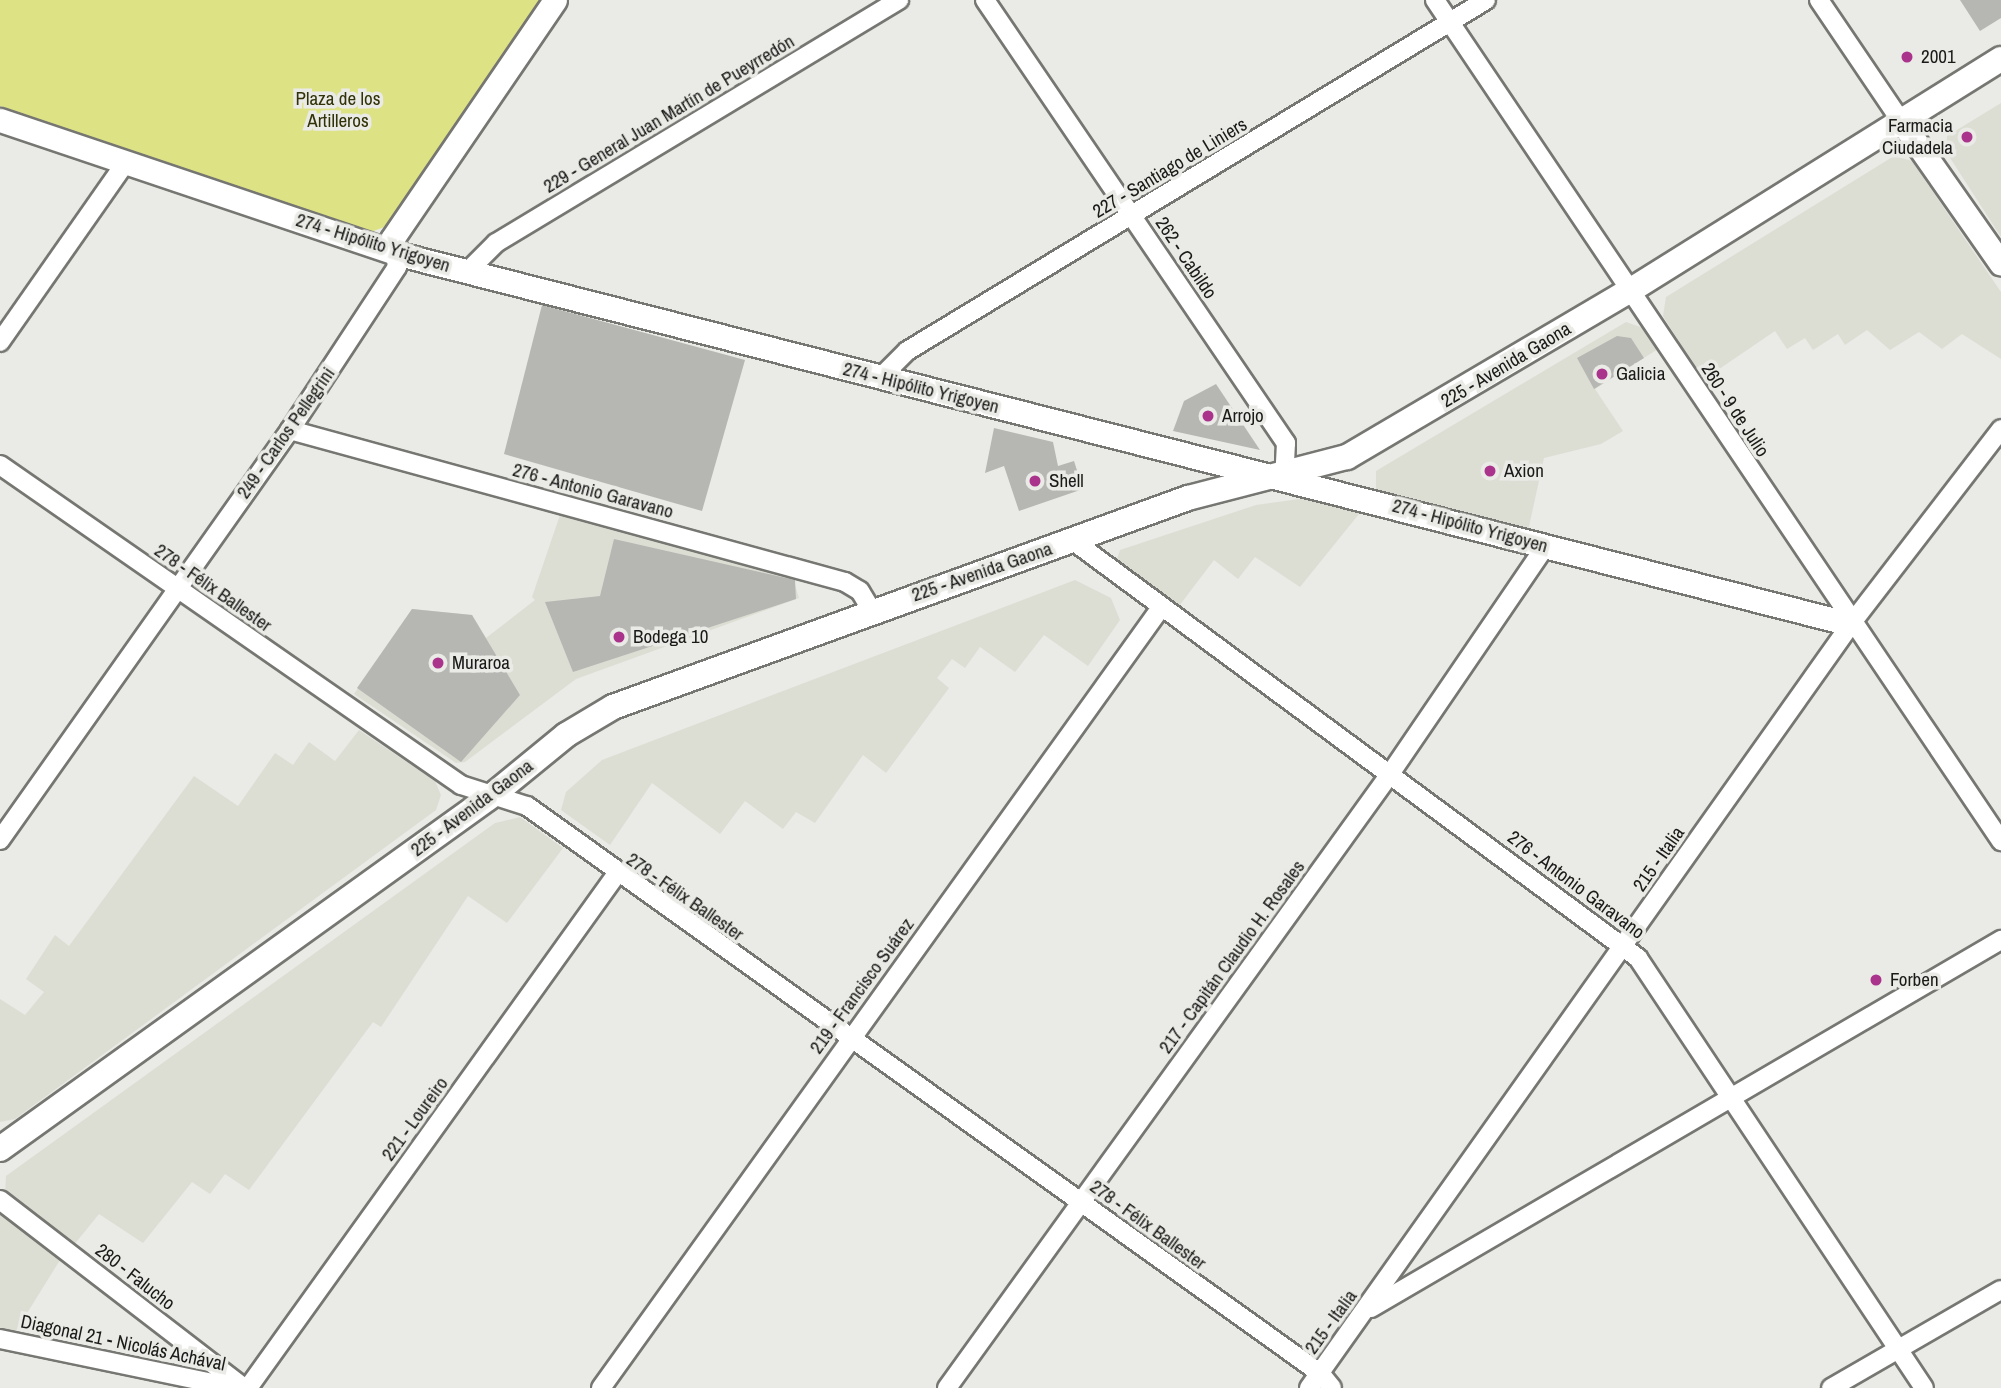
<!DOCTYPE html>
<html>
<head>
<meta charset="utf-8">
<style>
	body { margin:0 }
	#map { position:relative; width:2001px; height:1388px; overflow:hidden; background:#eaeae6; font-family:"Archivo Narrow",sans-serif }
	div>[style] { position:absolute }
	.built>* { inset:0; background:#ddded3 }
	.green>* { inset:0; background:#dde285 }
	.building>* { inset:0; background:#b6b7b3 }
	.roads { filter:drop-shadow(2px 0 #767672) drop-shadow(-2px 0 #767672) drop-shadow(0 2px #767672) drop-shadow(0 -2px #767672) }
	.minor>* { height:18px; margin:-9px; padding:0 9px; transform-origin:9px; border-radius:9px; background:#fff }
	.tertiary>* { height:23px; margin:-11.5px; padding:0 11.5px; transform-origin:11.5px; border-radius:11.5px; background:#fff }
	.secondary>* { height:24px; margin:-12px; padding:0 12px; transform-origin:12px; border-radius:12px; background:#fff }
	.dots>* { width:19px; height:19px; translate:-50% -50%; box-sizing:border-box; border:4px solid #eaeae6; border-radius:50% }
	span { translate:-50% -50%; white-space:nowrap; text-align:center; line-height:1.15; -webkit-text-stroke:7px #eaeae6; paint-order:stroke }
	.poi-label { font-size:19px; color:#1a1a19 }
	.left { translate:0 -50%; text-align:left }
	.right { translate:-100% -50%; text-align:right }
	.park-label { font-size:19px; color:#313207 }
	.street-label { font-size:19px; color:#1a1a19 }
</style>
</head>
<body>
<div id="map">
	<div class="built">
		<div style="clip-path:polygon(2001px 103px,2001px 237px,1945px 150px,1947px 136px)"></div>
		<div style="clip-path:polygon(1894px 156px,1912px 161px,2001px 292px,2001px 359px,1962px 334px,1942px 349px,1919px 332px,1890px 350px,1867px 330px,1845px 345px,1838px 334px,1813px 350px,1805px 338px,1787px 349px,1775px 331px,1703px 380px,1663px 316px,1666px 297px)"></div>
		<div style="clip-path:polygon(1626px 322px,1646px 329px,1658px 349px,1595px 389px,1623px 431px,1601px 444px,1544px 458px,1528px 531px,1387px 497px,1376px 490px,1376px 471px)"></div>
		<div style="clip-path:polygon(1307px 498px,1363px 509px,1300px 587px,1255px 557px,1238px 579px,1214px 560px,1176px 610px,1116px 562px,1120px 550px,1256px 505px)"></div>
		<div style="clip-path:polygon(560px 515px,793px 579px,799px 598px,576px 679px,465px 762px,456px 763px,354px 694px,412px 609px,472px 615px,486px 638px,535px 600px,532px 597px)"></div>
		<div style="clip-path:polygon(1075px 580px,1111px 598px,1120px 620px,1088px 666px,1044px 635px,1015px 672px,980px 647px,965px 668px,952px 659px,937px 678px,949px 688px,886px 773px,863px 755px,815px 823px,796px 812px,783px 829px,745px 801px,720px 834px,652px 783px,610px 845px,561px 810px,566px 792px,602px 760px)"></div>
		<div style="clip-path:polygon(359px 730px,435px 781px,441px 795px,436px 810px,15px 1119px,0 1122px,0 999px,25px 1015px,44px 992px,26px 979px,55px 935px,69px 946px,194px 776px,238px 806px,275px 753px,293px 765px,309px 742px,335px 761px)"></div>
		<div style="clip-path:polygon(520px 817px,563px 848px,507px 923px,468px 896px,381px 1027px,373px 1022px,249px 1190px,225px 1174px,210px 1194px,192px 1182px,143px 1243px,99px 1214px,73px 1246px,5px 1193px,6px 1176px,495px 823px)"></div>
		<div style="clip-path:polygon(0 1210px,60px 1260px,16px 1331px,0 1328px)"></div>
	</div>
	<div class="green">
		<div style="clip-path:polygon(0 0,539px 0,526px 29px,390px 225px,365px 234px,0 106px)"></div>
	</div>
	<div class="building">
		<div style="clip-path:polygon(1960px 0,2001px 0,2001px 18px,1980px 31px)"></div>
		<div style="clip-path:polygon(542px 305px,745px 360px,702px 511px,504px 454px)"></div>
		<div style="clip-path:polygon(1617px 336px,1631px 338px,1644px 358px,1594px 389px,1577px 358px)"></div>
		<div style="clip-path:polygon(1216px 384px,1260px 450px,1173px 431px,1184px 401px)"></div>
		<div style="clip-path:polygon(994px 428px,1053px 442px,1058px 466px,1074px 461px,1083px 489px,1019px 511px,1004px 466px,985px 473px)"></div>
		<div style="clip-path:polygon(614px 539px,795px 580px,796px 599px,573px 672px,545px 602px,600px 596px)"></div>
		<div style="clip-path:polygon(412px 609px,472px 615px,520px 695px,461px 762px,357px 688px)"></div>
	</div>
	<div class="roads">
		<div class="minor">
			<div style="left:985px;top:0;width:536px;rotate:55.81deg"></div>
			<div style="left:1286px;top:443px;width:33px;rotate:93deg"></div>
			<div style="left:1435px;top:0;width:1014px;rotate:56.06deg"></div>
			<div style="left:1819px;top:0;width:146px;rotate:55.9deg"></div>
			<div style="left:467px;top:272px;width:41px;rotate:-45deg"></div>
			<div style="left:496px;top:243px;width:471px;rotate:-31.1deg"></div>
			<div style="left:0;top:342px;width:220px;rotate:-55deg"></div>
			<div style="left:880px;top:378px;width:38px;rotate:-45deg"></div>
			<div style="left:907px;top:351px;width:677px;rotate:-31.22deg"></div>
			<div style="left:290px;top:430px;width:575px;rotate:15.32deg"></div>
			<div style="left:845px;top:582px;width:17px;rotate:31deg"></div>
			<div style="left:860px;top:591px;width:23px;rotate:59deg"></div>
			<div style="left:0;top:465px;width:561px;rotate:34.77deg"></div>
			<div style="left:461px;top:785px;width:69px;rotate:17.7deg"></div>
			<div style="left:527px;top:806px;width:975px;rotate:35.57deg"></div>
			<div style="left:1320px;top:1373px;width:19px;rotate:51deg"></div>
			<div style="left:1072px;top:540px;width:704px;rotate:36.45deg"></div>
			<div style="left:1638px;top:958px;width:516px;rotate:56.37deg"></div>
			<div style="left:0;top:840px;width:502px;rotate:-54.73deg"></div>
			<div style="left:290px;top:430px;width:195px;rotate:-56.7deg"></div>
			<div style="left:397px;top:267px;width:14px;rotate:-98deg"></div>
			<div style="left:0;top:1200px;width:308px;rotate:37.6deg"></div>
			<div style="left:1371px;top:1308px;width:730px;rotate:-30.29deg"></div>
			<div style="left:0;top:1339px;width:242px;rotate:11.7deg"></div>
			<div style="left:248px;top:1388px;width:631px;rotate:-54.35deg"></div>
			<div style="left:601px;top:1388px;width:959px;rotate:-54.34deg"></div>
			<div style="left:947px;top:1388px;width:757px;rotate:-54.19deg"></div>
			<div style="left:1390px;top:774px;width:275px;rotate:-55.7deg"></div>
			<div style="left:1309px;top:1388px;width:937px;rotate:-54.65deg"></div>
			<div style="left:1851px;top:624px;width:246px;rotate:-52.4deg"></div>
			<div style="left:1831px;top:1388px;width:196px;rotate:-30deg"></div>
		</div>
		<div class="tertiary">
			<div style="left:0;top:120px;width:417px;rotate:18.6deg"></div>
			<div style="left:395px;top:253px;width:1503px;rotate:14.3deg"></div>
			<div style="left:1901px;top:121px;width:174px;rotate:55deg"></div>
			<div style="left:395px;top:253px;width:14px;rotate:-102deg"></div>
			<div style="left:392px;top:239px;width:289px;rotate:-55.7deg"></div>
		</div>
		<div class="secondary">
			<div style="left:0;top:1149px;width:608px;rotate:-35.7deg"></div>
			<div style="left:494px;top:794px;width:93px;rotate:-39.3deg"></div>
			<div style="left:566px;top:735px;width:55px;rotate:-30.8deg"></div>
			<div style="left:613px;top:707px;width:612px;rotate:-19.98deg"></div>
			<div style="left:1188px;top:498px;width:164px;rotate:-14.5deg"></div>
			<div style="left:1347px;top:457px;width:329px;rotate:-30.5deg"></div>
			<div style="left:1631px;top:290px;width:436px;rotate:-32deg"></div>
		</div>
	</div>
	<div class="dots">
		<div style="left:1907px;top:57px;background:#aa338b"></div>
		<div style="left:1967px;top:137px;background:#aa338b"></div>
		<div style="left:1602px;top:374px;background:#aa338b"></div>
		<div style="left:1208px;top:416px;background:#aa338b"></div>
		<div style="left:1490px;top:471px;background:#aa338b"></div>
		<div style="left:1035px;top:481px;background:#aa338b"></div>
		<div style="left:619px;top:637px;background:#aa338b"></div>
		<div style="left:438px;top:663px;background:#aa338b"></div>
		<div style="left:1876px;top:980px;background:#aa338b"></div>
	</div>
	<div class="poi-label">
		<span class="left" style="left:1921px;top:57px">2001</span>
		<span class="right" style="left:1953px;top:137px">Farmacia<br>Ciudadela</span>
		<span class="left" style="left:1616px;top:374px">Galicia</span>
		<span class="left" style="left:1222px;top:416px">Arrojo</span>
		<span class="left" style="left:1504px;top:471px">Axion</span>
		<span class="left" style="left:1049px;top:481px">Shell</span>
		<span class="left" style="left:633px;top:637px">Bodega 10</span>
		<span class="left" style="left:452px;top:663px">Muraroa</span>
		<span class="left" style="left:1890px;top:980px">Forben</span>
	</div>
	<div class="park-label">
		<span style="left:338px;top:110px">Plaza de los<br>Artilleros</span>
	</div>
	<div class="street-label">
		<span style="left:669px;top:114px;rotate:-31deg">229 - General Juan Martín de Pueyrredón</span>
		<span style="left:1170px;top:168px;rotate:-31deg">227 - Santiago de Liniers</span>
		<span style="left:373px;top:243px;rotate:17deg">274 - Hipólito Yrigoyen</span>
		<span style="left:1186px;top:258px;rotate:56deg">262 - Cabildo</span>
		<span style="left:1506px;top:365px;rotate:-31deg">225 - Avenida Gaona</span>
		<span style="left:921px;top:388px;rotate:14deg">274 - Hipólito Yrigoyen</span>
		<span style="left:1735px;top:410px;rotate:57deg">260 - 9 de Julio</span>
		<span style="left:286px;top:433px;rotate:-55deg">249 - Carlos Pellegrini</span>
		<span style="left:593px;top:491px;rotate:15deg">276 - Antonio Garavano</span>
		<span style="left:1470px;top:526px;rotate:15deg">274 - Hipólito Yrigoyen</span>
		<span style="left:982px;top:572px;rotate:-19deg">225 - Avenida Gaona</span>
		<span style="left:213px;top:588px;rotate:35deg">278 - Félix Ballester</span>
		<span style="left:472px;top:808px;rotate:-37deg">225 - Avenida Gaona</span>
		<span style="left:1659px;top:859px;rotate:-55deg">215 - Italia</span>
		<span style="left:1576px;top:885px;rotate:37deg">276 - Antonio Garavano</span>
		<span style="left:685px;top:897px;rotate:35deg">278 - Félix Ballester</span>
		<span style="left:1232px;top:957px;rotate:-54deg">217 - Capitán Claudio H. Rosales</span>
		<span style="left:862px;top:986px;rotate:-54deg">219 - Francisco Suárez</span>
		<span style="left:415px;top:1119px;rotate:-54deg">221 - Loureiro</span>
		<span style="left:1148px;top:1225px;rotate:36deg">278 - Félix Ballester</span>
		<span style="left:135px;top:1277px;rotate:38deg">280 - Falucho</span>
		<span style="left:1331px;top:1322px;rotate:-54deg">215 - Italia</span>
		<span style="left:123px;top:1343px;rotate:12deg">Diagonal 21 - Nicolás Achával</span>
	</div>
</div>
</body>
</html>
